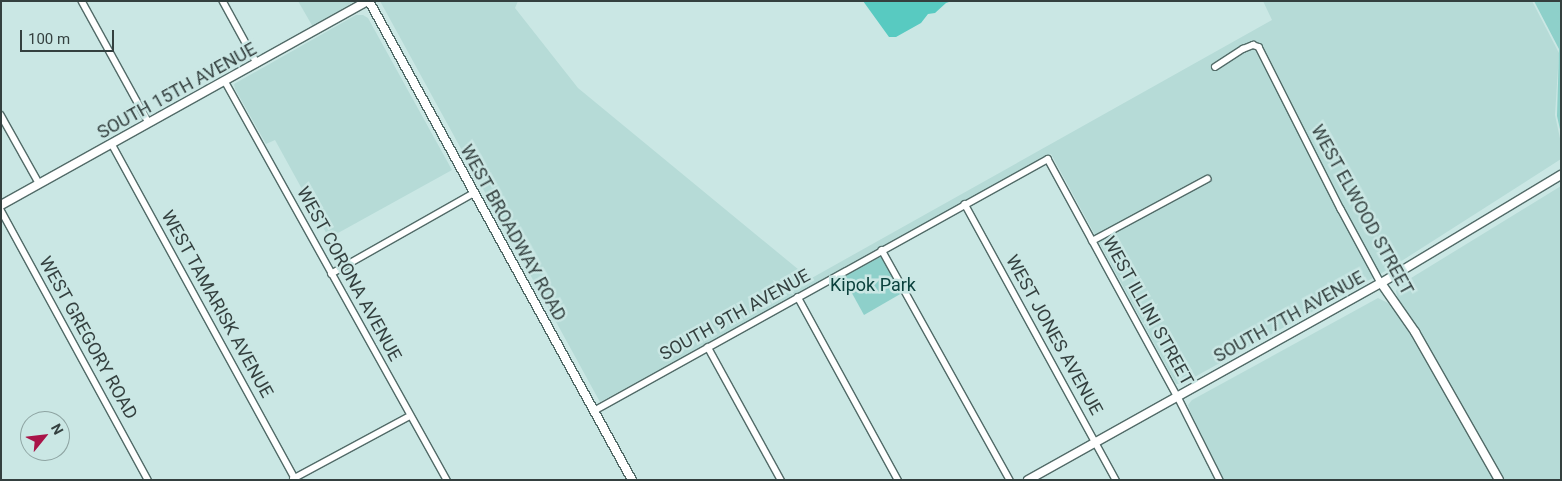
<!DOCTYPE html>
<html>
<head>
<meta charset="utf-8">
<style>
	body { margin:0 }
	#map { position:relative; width:1562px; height:481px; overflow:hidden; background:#cae7e4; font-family:Roboto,sans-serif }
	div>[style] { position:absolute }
	.built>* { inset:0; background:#b6dbd7 }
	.green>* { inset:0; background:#8ed0ca }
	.water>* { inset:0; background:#58cac1 }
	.roads { filter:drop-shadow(1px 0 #526b68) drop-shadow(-1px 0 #526b68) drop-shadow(0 1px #526b68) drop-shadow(0 -1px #526b68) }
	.street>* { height:5.5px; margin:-2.75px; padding:0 2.75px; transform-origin:2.75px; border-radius:2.75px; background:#fff }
	.secondary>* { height:8px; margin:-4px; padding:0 4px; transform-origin:4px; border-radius:4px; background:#fff }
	span { translate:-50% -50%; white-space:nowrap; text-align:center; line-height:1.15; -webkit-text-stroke:5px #cae7e4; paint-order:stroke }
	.street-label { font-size:18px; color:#34403f }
	.park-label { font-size:18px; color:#0b413d }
	.frame { position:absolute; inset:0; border:2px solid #34403f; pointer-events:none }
	.north { position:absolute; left:20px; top:411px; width:50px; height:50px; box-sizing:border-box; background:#cae7e4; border:1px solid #8ea4a2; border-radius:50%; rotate:61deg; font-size:14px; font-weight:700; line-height:20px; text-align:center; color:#34403f }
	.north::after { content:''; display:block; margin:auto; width:18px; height:22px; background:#a91448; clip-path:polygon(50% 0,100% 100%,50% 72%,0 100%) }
	.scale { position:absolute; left:20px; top:30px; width:94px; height:22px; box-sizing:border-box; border:2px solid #34403f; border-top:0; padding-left:6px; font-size:15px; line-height:18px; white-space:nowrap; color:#34403f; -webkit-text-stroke:4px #cae7e4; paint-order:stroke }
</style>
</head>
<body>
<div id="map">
	<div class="built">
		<div style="clip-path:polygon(298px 1px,355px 1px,313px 27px)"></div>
		<div style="clip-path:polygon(380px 1px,518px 1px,515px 8px,578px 88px,810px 279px,1272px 20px,1263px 1px,1532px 1px,1559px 53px,1555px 115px,1561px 143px,1561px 159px,1389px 269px,1182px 384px,1176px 384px,1051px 154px,748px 323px,600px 402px)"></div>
		<div style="clip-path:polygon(356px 15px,363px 15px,368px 18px,452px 170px,329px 238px,275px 140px,266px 144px,235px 89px,234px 84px)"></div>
		<div style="clip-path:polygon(1561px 186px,1561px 480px,1502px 480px,1416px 326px,1398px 300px,1396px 291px,1398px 286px)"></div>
		<div style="clip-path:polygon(1378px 298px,1388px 303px,1410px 332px,1495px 480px,1224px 480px,1191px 414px,1188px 405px,1192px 400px)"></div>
	</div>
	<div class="green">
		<div style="clip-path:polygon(1534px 1px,1561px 1px,1561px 134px,1557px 116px,1559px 49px)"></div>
		<div style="clip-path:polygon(882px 256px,902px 293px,864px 315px,843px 277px)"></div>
	</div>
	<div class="water">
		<div style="clip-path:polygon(863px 1px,952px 1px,946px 3px,935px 13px,928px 14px,921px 23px,896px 37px,889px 37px)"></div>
	</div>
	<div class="roads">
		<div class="street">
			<div style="left:82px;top:1px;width:139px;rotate:61.2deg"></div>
			<div style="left:223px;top:1px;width:71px;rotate:61.3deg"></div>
			<div style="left:1215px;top:67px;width:33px;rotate:-33deg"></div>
			<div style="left:1243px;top:49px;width:11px;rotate:-22deg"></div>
			<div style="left:1253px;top:45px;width:6px;rotate:18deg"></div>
			<div style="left:1259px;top:47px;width:182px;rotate:63.2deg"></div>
			<div style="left:1341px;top:209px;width:84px;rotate:61.6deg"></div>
			<div style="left:225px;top:81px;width:457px;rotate:60.9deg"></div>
			<div style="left:1px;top:115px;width:78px;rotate:60.8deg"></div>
			<div style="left:112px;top:144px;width:383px;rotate:61.3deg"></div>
			<div style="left:965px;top:204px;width:315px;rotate:61.3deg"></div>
			<div style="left:1px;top:210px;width:307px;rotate:61.4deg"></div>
			<div style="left:1092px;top:241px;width:131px;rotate:-28.3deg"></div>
			<div style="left:882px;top:250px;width:263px;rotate:60.9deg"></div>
			<div style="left:331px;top:274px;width:164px;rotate:-29.5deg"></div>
			<div style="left:798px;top:297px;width:209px;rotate:61.3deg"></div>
			<div style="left:708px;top:347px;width:152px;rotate:61.2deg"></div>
			<div style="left:594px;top:411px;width:519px;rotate:-29.03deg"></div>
			<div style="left:1048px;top:159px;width:271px;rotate:61.4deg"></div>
			<div style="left:1178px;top:397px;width:93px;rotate:63.2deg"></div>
			<div style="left:293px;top:479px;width:133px;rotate:-28.3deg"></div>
		</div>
		<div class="secondary">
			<div style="left:369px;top:1px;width:546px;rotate:61.23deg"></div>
			<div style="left:1px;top:205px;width:419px;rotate:-29.1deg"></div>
			<div style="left:1381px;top:283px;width:60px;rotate:55.2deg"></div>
			<div style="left:1415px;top:332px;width:170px;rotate:60.4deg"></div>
			<div style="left:1028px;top:480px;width:404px;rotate:-29.2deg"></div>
			<div style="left:1381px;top:283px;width:210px;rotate:-31deg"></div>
		</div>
	</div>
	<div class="street-label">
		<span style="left:177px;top:91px;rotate:-29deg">SOUTH 15TH AVENUE</span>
		<span style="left:1362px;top:210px;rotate:61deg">WEST ELWOOD STREET</span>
		<span style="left:513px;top:233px;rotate:61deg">WEST BROADWAY ROAD</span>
		<span style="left:349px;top:274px;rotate:61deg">WEST CORONA AVENUE</span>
		<span style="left:217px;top:304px;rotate:61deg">WEST TAMARISK AVENUE</span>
		<span style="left:1148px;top:311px;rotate:61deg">WEST ILLINI STREET</span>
		<span style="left:735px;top:315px;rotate:-29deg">SOUTH 9TH AVENUE</span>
		<span style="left:1289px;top:317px;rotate:-29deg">SOUTH 7TH AVENUE</span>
		<span style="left:1054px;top:335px;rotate:61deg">WEST JONES AVENUE</span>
		<span style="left:88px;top:338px;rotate:61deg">WEST GREGORY ROAD</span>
	</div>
	<div class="park-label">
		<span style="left:873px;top:285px">Kipok Park</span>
	</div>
	<div class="frame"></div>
	<div class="north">N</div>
	<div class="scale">100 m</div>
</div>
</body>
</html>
